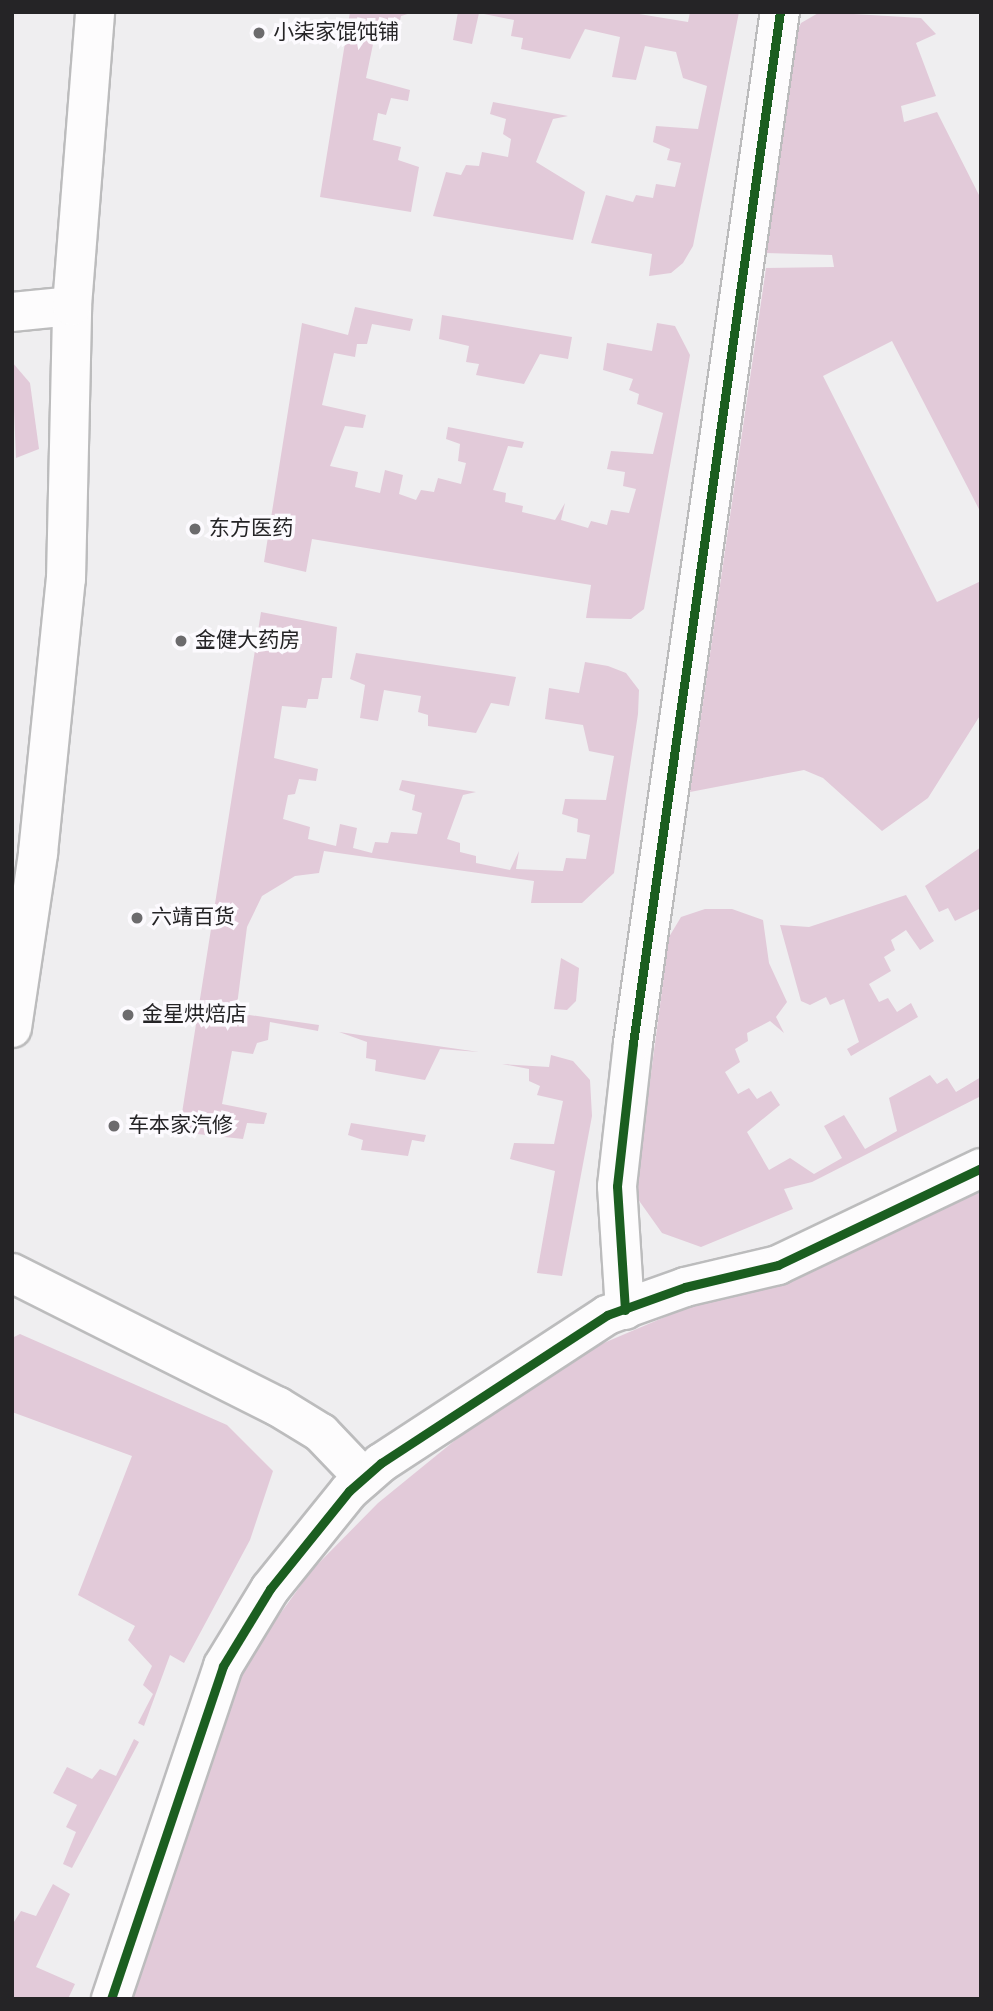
<!DOCTYPE html>
<html>
<head>
<meta charset="utf-8">
<style>
	body { margin:0 }
	#map { position:relative; width:993px; height:2011px; overflow:hidden; background:#efeef0; font-family:"Sofia Sans Condensed","Noto Sans SC",sans-serif }
	div>[style] { position:absolute }
	.green>* { inset:0; background:#e2cad9 }
	.roads { filter:drop-shadow(2px 0 #bcbcbd) drop-shadow(-2px 0 #bcbcbd) drop-shadow(0 2px #bcbcbd) drop-shadow(0 -2px #bcbcbd) }
	.street>* { height:38px; margin:-19px; padding:0 19px; transform-origin:19px; border-radius:19px; background:#fdfcfd }
	.cycleway>* { height:9px; margin:-4.5px; padding:0 4.5px; transform-origin:4.5px; border-radius:4.5px; background:#1b5e20 }
	.dots>* { width:19px; height:19px; translate:-50% -50%; box-sizing:border-box; border:4px solid #fcfafe; border-radius:50% }
	span { translate:-50% -50%; white-space:nowrap; text-align:center; line-height:1.15; -webkit-text-stroke:7px #fcfafe; paint-order:stroke }
	.poi-label { font-size:21px; color:#252426 }
	.left { translate:0 -50%; text-align:left }
	.frame { position:absolute; inset:0; border:14px solid #252426; pointer-events:none }
</style>
</head>
<body>
<div id="map">
	<div class="green">
		<div style="clip-path:polygon(350px 12px,414px 12px,401px 16px,398px 30px,377px 25px,366px 78px,410px 90px,408px 101px,391px 98px,386px 115px,378px 113px,373px 140px,401px 147px,398px 160px,419px 167px,411px 212px,320px 197px)"></div>
		<div style="clip-path:polygon(458px 12px,627px 12px,688px 22px,690px 12px,739px 12px,693px 246px,683px 263px,671px 273px,649px 276px,652px 254px,591px 243px,606px 195px,633px 202px,636px 195px,653px 198px,656px 184px,675px 187px,681px 163px,667px 160px,670px 149px,653px 142px,656px 126px,698px 129px,707px 86px,683px 78px,676px 52px,645px 46px,636px 80px,612px 77px,620px 37px,585px 29px,570px 59px,521px 49px,523px 38px,511px 36px,514px 20px,479px 13px,472px 44px,453px 40px)"></div>
		<div style="clip-path:polygon(820px 12px,921px 18px,936px 34px,916px 43px,936px 96px,901px 106px,904px 122px,937px 112px,981px 199px,981px 513px,892px 341px,823px 376px,937px 602px,981px 581px,981px 714px,928px 798px,882px 831px,823px 778px,804px 770px,690px 792px,766px 268px,834px 267px,832px 255px,766px 253px,794px 38px,801px 23px)"></div>
		<div style="clip-path:polygon(493px 102px,568px 116px,553px 119px,536px 162px,585px 192px,573px 240px,433px 216px,446px 172px,461px 175px,466px 165px,479px 166px,482px 152px,508px 157px,511px 139px,503px 134px,506px 119px,490px 114px)"></div>
		<div style="clip-path:polygon(355px 307px,413px 319px,410px 331px,372px 324px,367px 344px,357px 344px,355px 357px,334px 353px,322px 405px,366px 415px,363px 428px,345px 426px,330px 466px,358px 472px,355px 487px,380px 493px,385px 470px,403px 475px,399px 494px,416px 500px,421px 490px,434px 492px,438px 478px,461px 484px,466px 463px,458px 461px,460px 444px,446px 439px,448px 427px,524px 442px,522px 448px,508px 446px,493px 490px,506px 493px,505px 502px,523px 506px,522px 512px,555px 520px,565px 503px,561px 520px,588px 528px,591px 521px,607px 525px,611px 510px,629px 513px,636px 489px,623px 486px,625px 472px,607px 469px,611px 451px,653px 454px,663px 413px,637px 404px,639px 394px,629px 390px,633px 379px,603px 370px,607px 343px,652px 351px,657px 323px,675px 326px,690px 355px,644px 609px,631px 619px,586px 618px,591px 585px,312px 539px,306px 572px,264px 562px,302px 323px,348px 335px)"></div>
		<div style="clip-path:polygon(442px 315px,572px 337px,568px 359px,540px 354px,524px 384px,476px 375px,479px 364px,466px 362px,469px 346px,439px 339px)"></div>
		<div style="clip-path:polygon(12px 362px,30px 383px,39px 449px,16px 458px)"></div>
		<div style="clip-path:polygon(261px 612px,337px 627px,332px 678px,322px 678px,318px 699px,308px 699px,306px 708px,282px 706px,274px 758px,318px 769px,316px 781px,299px 779px,295px 794px,288px 795px,283px 819px,310px 827px,308px 839px,336px 846px,340px 824px,357px 828px,353px 848px,372px 853px,375px 842px,388px 843px,391px 832px,417px 834px,422px 813px,412px 810px,415px 795px,399px 790px,402px 780px,476px 792px,463px 795px,447px 839px,460px 843px,460px 852px,476px 856px,476px 863px,510px 870px,519px 851px,516px 869px,563px 871px,566px 858px,586px 859px,590px 835px,577px 832px,578px 819px,562px 814px,565px 799px,606px 800px,614px 756px,589px 751px,583px 725px,545px 719px,549px 688px,579px 693px,585px 662px,608px 666px,626px 673px,639px 690px,638px 714px,614px 873px,582px 903px,531px 903px,534px 881px,324px 851px,319px 873px,295px 876px,262px 896px,247px 927px,236px 1013px,319px 1025px,318px 1031px,270px 1022px,268px 1040px,257px 1043px,253px 1054px,232px 1051px,222px 1104px,267px 1113px,264px 1124px,247px 1123px,243px 1139px,179px 1132px)"></div>
		<div style="clip-path:polygon(356px 653px,516px 677px,509px 706px,491px 703px,476px 733px,428px 726px,428px 715px,418px 712px,421px 696px,384px 690px,378px 721px,360px 718px,365px 685px,350px 679px)"></div>
		<div style="clip-path:polygon(981px 847px,981px 908px,955px 921px,948px 908px,939px 912px,925px 886px)"></div>
		<div style="clip-path:polygon(906px 895px,934px 941px,920px 950px,906px 930px,891px 940px,895px 950px,884px 957px,891px 971px,869px 984px,879px 1002px,888px 998px,897px 1012px,911px 1003px,918px 1017px,851px 1056px,847px 1049px,859px 1042px,844px 999px,830px 1005px,826px 997px,810px 1005px,801px 1001px,780px 925px,809px 927px)"></div>
		<div style="clip-path:polygon(705px 909px,732px 909px,763px 920px,769px 963px,787px 1002px,776px 1017px,784px 1033px,770px 1021px,747px 1033px,748px 1041px,735px 1049px,740px 1062px,725px 1072px,738px 1094px,749px 1088px,757px 1099px,771px 1091px,780px 1105px,747px 1132px,769px 1170px,790px 1158px,814px 1174px,842px 1158px,824px 1126px,844px 1115px,865px 1149px,897px 1131px,889px 1098px,930px 1075px,937px 1084px,947px 1078px,956px 1092px,981px 1077px,981px 1096px,812px 1182px,784px 1189px,793px 1209px,701px 1247px,662px 1233px,635px 1195px,669px 937px,681px 917px)"></div>
		<div style="clip-path:polygon(561px 958px,579px 968px,576px 1001px,567px 1010px,554px 1009px)"></div>
		<div style="clip-path:polygon(339px 1032px,479px 1052px,440px 1049px,425px 1080px,375px 1071px,376px 1060px,366px 1058px,367px 1042px)"></div>
		<div style="clip-path:polygon(551px 1055px,573px 1061px,590px 1080px,592px 1116px,562px 1276px,537px 1273px,555px 1171px,510px 1159px,514px 1143px,554px 1144px,563px 1101px,537px 1095px,540px 1086px,529px 1081px,529px 1069px,502px 1064px,549px 1067px)"></div>
		<div style="clip-path:polygon(351px 1123px,426px 1135px,424px 1142px,412px 1140px,408px 1156px,361px 1150px,363px 1140px,348px 1135px)"></div>
		<div style="clip-path:polygon(981px 1188px,981px 1999px,129px 1999px,245px 1662px,312px 1570px,378px 1503px,491px 1411px,599px 1345px,686px 1308px,784px 1283px)"></div>
		<div style="clip-path:polygon(20px 1334px,227px 1425px,273px 1471px,250px 1540px,184px 1663px,170px 1655px,144px 1726px,138px 1723px,153px 1694px,143px 1685px,152px 1666px,128px 1640px,135px 1626px,78px 1595px,132px 1456px,12px 1412px,12px 1338px)"></div>
		<div style="clip-path:polygon(134px 1739px,139px 1742px,72px 1868px,63px 1864px,76px 1832px,66px 1827px,77px 1805px,53px 1793px,67px 1767px,92px 1779px,100px 1769px,116px 1776px)"></div>
		<div style="clip-path:polygon(53px 1884px,70px 1894px,36px 1967px,75px 1984px,68px 1999px,12px 1999px,12px 1925px,21px 1911px,36px 1916px)"></div>
	</div>
	<div class="roads">
		<div class="street">
			<div style="left:12px;top:312px;width:60px;rotate:-5.7deg"></div>
			<div style="left:12px;top:1028px;width:177px;rotate:-81.5deg"></div>
			<div style="left:38px;top:853px;width:275px;rotate:-84.2deg"></div>
			<div style="left:66px;top:579px;width:273px;rotate:-88.7deg"></div>
			<div style="left:72px;top:306px;width:295px;rotate:-85.5deg"></div>
			<div style="left:12px;top:1273px;width:297px;rotate:26.7deg"></div>
			<div style="left:277px;top:1406px;width:52px;rotate:31.5deg"></div>
			<div style="left:321px;top:1433px;width:62px;rotate:46.3deg"></div>
			<div style="left:625px;top:1310px;width:124px;rotate:-93.7deg"></div>
			<div style="left:617px;top:1186px;width:144px;rotate:-83.6deg"></div>
			<div style="left:633px;top:1043px;width:1041px;rotate:-81.89deg"></div>
			<div style="left:111px;top:1999px;width:351px;rotate:-71.4deg"></div>
			<div style="left:223px;top:1666px;width:90px;rotate:-58.6deg"></div>
			<div style="left:270px;top:1589px;width:126px;rotate:-51.1deg"></div>
			<div style="left:349px;top:1491px;width:43px;rotate:-41.2deg"></div>
			<div style="left:381px;top:1463px;width:270px;rotate:-33.2deg"></div>
			<div style="left:607px;top:1315px;width:83px;rotate:-19.7deg"></div>
			<div style="left:685px;top:1287px;width:96px;rotate:-13.3deg"></div>
			<div style="left:778px;top:1265px;width:225px;rotate:-25.5deg"></div>
		</div>
	</div>
	<div class="cycleway">
		<div style="left:625px;top:1310px;width:124px;rotate:-93.7deg"></div>
		<div style="left:617px;top:1186px;width:144px;rotate:-83.6deg"></div>
		<div style="left:633px;top:1043px;width:1041px;rotate:-81.89deg"></div>
		<div style="left:111px;top:1999px;width:351px;rotate:-71.4deg"></div>
		<div style="left:223px;top:1666px;width:90px;rotate:-58.6deg"></div>
		<div style="left:270px;top:1589px;width:126px;rotate:-51.1deg"></div>
		<div style="left:349px;top:1491px;width:43px;rotate:-41.2deg"></div>
		<div style="left:381px;top:1463px;width:270px;rotate:-33.2deg"></div>
		<div style="left:607px;top:1315px;width:83px;rotate:-19.7deg"></div>
		<div style="left:685px;top:1287px;width:96px;rotate:-13.3deg"></div>
		<div style="left:778px;top:1265px;width:225px;rotate:-25.5deg"></div>
	</div>
	<div class="dots">
		<div style="left:259px;top:33px;background:#6c6b6d"></div>
		<div style="left:195px;top:529px;background:#6c6b6d"></div>
		<div style="left:181px;top:641px;background:#6c6b6d"></div>
		<div style="left:137px;top:918px;background:#6c6b6d"></div>
		<div style="left:128px;top:1015px;background:#6c6b6d"></div>
		<div style="left:114px;top:1126px;background:#6c6b6d"></div>
	</div>
	<div class="poi-label">
		<span class="left" style="left:273px;top:33px">小柒家馄饨铺</span>
		<span class="left" style="left:209px;top:529px">东方医药</span>
		<span class="left" style="left:195px;top:641px">金健大药房</span>
		<span class="left" style="left:151px;top:918px">六靖百货</span>
		<span class="left" style="left:142px;top:1015px">金星烘焙店</span>
		<span class="left" style="left:128px;top:1126px">车本家汽修</span>
	</div>
	<div class="frame"></div>
</div>
</body>
</html>
